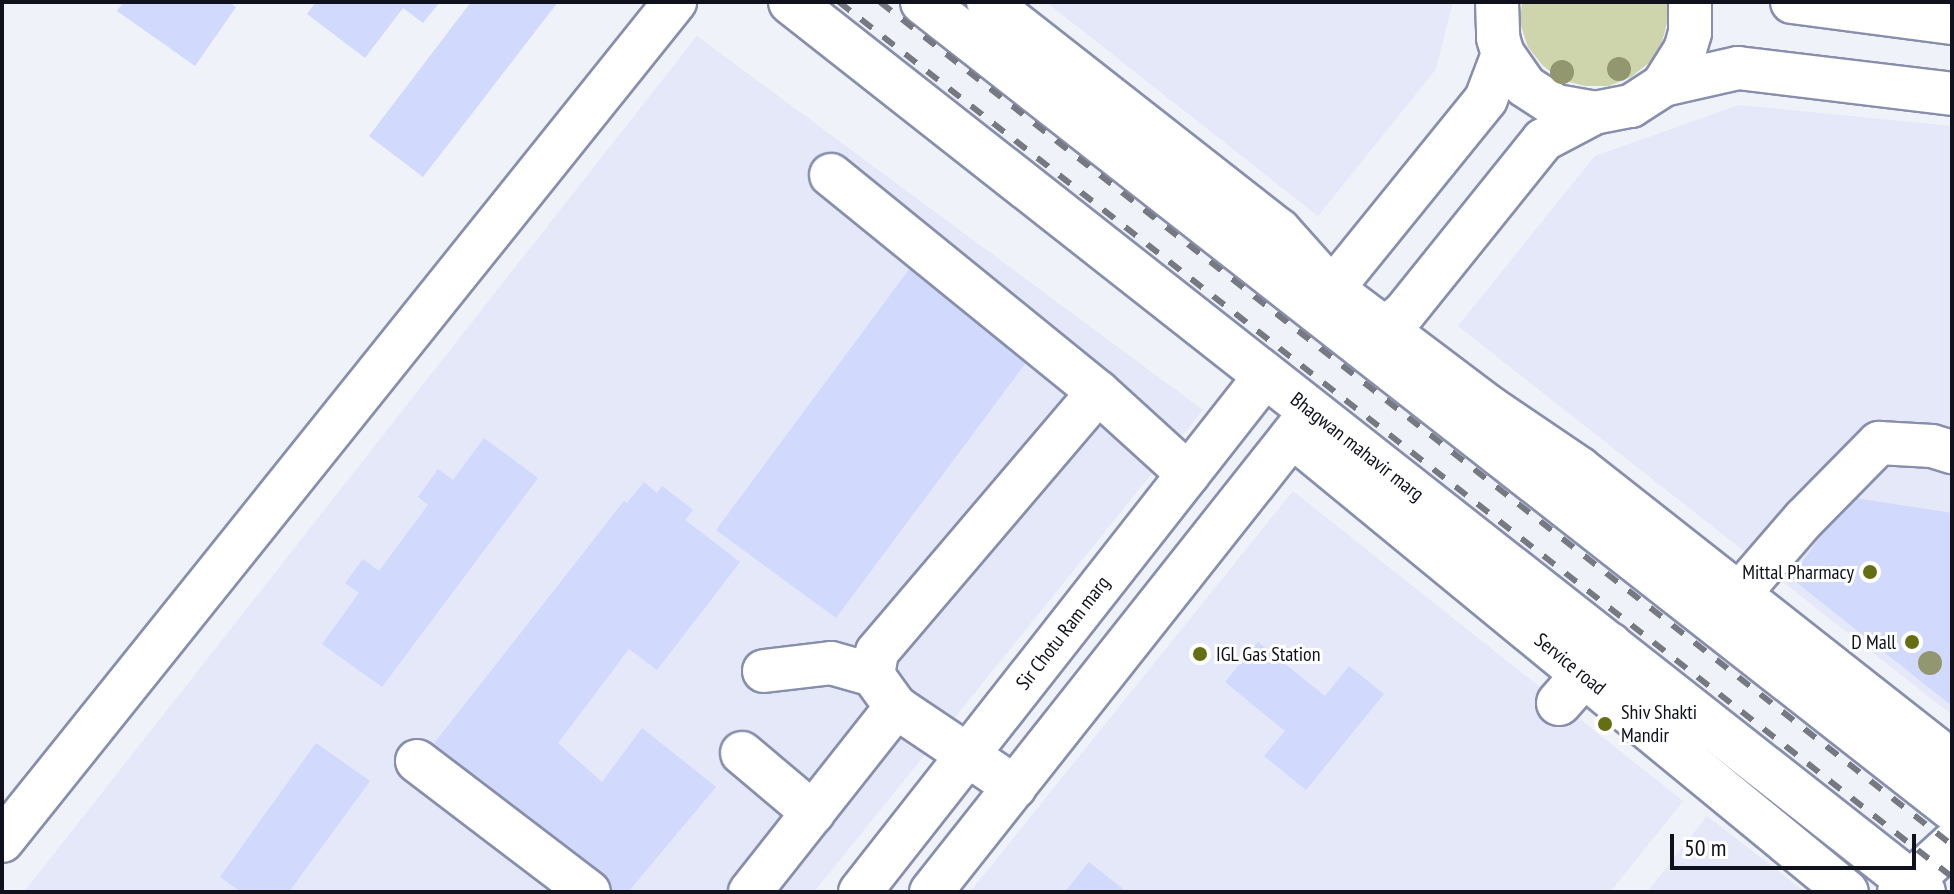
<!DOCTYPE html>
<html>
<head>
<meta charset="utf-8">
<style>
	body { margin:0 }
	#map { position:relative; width:1954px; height:894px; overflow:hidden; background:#f0f2f9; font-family:"PT Sans Narrow",sans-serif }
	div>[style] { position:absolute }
	.built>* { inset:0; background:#e4e8f8 }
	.green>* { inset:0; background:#ced4ab }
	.building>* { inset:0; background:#d1d9fc }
	.roads { filter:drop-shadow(2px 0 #888fad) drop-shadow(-2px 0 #888fad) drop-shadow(0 2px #888fad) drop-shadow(0 -2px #888fad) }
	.minor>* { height:42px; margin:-21px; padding:0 21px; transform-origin:21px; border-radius:21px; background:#fff }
	.major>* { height:44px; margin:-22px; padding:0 22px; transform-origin:22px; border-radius:22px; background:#fff }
	.rail>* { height:6px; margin-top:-3px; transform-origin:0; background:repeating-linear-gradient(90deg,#777982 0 14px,transparent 0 28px) }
	.trees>* { width:24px; height:24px; margin:-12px; border-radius:50%; background:#929770 }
	.dots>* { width:22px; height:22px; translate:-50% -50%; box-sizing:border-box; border:4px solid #fff; border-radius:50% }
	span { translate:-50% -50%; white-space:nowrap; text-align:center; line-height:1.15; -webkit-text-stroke:6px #fff; paint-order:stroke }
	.street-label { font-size:20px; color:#0f111d }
	.poi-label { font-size:20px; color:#0f111d }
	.right { translate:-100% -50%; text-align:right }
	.left { translate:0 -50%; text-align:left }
	.frame { position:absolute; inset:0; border:4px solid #0f111d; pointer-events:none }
	.scale { position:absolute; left:1670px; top:834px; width:246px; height:36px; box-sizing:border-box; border:4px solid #0f111d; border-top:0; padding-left:10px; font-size:24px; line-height:28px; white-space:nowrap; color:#0f111d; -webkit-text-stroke:6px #fff; paint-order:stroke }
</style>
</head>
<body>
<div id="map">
	<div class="built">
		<div style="clip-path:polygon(1046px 2px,1453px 2px,1436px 69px,1318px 216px)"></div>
		<div style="clip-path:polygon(697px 36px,1203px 410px,814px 892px,24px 892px)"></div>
		<div style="clip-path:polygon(1739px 105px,1952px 126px,1952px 715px,1458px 326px,1595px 156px)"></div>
		<div style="clip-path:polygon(1293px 491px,1683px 801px,1610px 892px,970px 892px)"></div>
		<div style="clip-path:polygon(1707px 816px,1805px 892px,1647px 892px)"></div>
	</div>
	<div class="green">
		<div style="clip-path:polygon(1522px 2px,1667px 2px,1668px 19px,1662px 42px,1650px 62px,1631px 77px,1609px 86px,1585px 86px,1562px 80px,1543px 66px,1528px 47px,1520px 23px)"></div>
	</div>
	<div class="building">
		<div style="clip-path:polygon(123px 2px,229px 2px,236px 7px,195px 66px,117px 11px)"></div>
		<div style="clip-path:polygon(316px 2px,440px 2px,423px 23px,403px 8px,365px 58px,307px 14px)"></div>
		<div style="clip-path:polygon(471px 2px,558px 2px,423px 177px,369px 136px)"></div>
		<div style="clip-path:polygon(913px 264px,1033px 353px,836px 618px,716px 530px)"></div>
		<div style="clip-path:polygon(484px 438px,538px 478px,382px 687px,322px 644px,359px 593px,345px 583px,363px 559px,379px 571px,428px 505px,418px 497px,438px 469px,453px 480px)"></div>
		<div style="clip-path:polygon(644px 482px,657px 493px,662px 486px,693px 510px,685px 520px,740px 562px,657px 670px,629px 649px,558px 743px,602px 782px,642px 728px,716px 787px,628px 892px,607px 892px,428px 751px,624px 501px,627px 503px)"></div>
		<div style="clip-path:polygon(1848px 497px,1952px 513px,1952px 706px,1791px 578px)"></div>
		<div style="clip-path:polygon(1258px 642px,1325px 696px,1349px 666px,1384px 694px,1306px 790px,1264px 756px,1285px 731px,1225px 682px)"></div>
		<div style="clip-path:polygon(316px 743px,370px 781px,289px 892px,241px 892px,220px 877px)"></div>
		<div style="clip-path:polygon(1089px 862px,1127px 892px,1065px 892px)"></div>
	</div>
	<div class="roads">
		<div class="minor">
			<div style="left:988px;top:2px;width:370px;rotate:38.1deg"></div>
			<div style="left:1279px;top:230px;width:76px;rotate:48.2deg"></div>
			<div style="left:1330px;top:287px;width:199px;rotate:37deg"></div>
			<div style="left:1489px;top:407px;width:109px;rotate:34.1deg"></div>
			<div style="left:1579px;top:468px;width:474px;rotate:38.2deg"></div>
			<div style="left:1497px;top:2px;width:36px;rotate:88deg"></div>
			<div style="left:1498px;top:38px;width:17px;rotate:73deg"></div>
			<div style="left:1503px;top:54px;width:39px;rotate:55deg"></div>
			<div style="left:1525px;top:86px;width:37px;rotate:33deg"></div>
			<div style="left:1556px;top:106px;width:39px;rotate:10deg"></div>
			<div style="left:1594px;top:113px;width:38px;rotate:-11deg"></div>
			<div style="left:1631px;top:106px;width:38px;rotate:-33deg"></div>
			<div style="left:1663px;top:85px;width:41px;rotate:-57.8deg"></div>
			<div style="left:1685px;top:50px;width:18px;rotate:-74deg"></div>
			<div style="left:1690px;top:33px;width:31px;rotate:-90deg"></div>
			<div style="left:1792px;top:2px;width:161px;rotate:7.5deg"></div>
			<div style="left:1663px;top:85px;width:77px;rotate:-12.8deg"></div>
			<div style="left:1738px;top:68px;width:216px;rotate:6.9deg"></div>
			<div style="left:831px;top:175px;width:344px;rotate:39.1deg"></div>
			<div style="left:1316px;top:309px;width:270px;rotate:-51deg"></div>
			<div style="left:1486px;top:99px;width:48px;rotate:-69.3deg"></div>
			<div style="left:1364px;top:345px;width:51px;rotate:-38.7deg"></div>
			<div style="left:1404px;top:313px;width:222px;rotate:-51.2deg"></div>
			<div style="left:1543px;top:140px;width:58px;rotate:-27.9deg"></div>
			<div style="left:1292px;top:436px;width:718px;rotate:39.41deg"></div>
			<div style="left:1721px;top:615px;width:127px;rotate:-49.2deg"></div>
			<div style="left:1804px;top:519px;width:107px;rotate:-45.4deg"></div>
			<div style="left:1879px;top:443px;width:53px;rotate:3.2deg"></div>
			<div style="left:1932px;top:446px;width:21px;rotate:17deg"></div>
			<div style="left:764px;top:671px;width:67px;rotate:-6.8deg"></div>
			<div style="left:831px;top:663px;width:44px;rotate:15.9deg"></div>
			<div style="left:742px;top:753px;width:93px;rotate:40.2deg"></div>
			<div style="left:417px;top:761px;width:216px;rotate:37.3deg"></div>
			<div style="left:1015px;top:787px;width:143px;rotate:-146.1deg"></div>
			<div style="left:896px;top:707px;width:39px;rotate:-126deg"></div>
			<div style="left:873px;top:675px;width:23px;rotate:-80deg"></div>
			<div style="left:877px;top:652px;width:341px;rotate:-49.6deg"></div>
			<div style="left:1098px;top:392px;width:122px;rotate:42.3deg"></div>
			<div style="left:2px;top:841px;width:1076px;rotate:-51.27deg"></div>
			<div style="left:750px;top:892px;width:236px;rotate:-51.7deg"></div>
			<div style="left:860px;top:892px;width:657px;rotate:-51.86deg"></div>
			<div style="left:931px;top:892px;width:611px;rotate:-51.65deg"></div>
			<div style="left:1899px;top:892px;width:72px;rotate:-42.2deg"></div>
		</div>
		<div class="major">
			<div style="left:791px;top:2px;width:1440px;rotate:38.18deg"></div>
			<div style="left:923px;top:2px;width:1307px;rotate:38.07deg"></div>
			<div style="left:1559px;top:703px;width:77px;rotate:-48.7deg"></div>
		</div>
	</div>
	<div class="rail">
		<div style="left:839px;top:2px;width:1416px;rotate:38.17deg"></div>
		<div style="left:880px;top:2px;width:1364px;rotate:38.18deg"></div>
	</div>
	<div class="trees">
		<div style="left:1619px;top:69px"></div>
		<div style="left:1562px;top:72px"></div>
		<div style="left:1930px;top:663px"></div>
	</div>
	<div class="dots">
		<div style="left:1870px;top:572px;background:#666e14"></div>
		<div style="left:1912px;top:642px;background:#666e14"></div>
		<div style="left:1200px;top:654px;background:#666e14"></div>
		<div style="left:1605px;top:724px;background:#666e14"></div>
	</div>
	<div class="street-label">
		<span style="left:1357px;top:447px;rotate:38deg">Bhagwan mahavir marg</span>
		<span style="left:1063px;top:633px;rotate:-52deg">Sir Chotu Ram marg</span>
		<span style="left:1570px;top:664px;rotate:39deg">Service road</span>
	</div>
	<div class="poi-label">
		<span class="right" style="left:1854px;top:572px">Mittal Pharmacy</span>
		<span class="right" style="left:1896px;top:642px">D Mall</span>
		<span class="left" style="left:1216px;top:654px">IGL Gas Station</span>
		<span class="left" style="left:1621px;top:724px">Shiv Shakti<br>Mandir</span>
	</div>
	<div class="frame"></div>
	<div class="scale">50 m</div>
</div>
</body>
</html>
